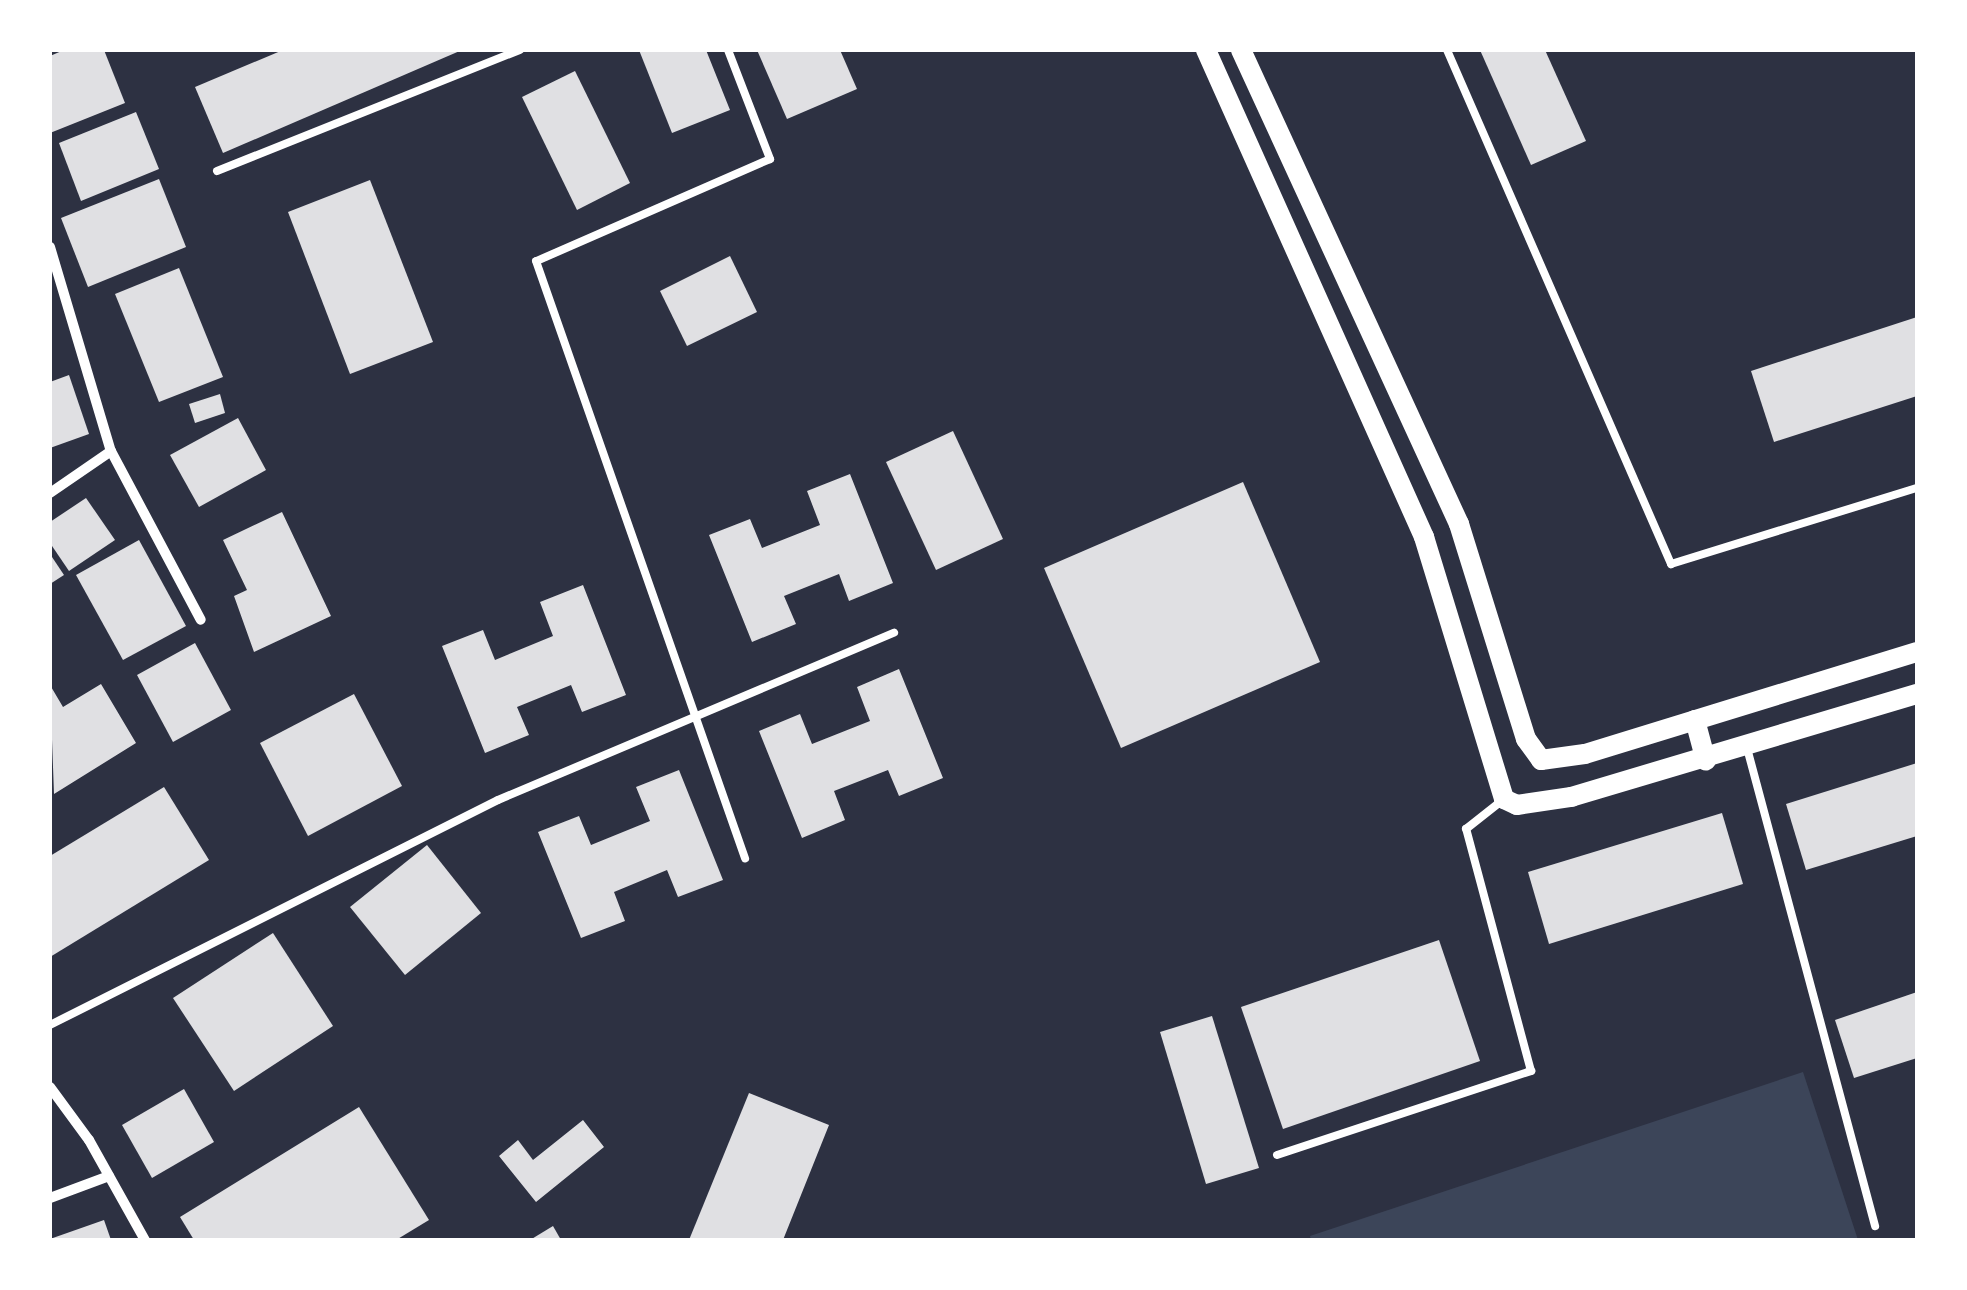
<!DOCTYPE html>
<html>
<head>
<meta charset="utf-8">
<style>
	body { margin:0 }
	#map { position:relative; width:1967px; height:1290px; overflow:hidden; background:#2d3142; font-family:"Exo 2",sans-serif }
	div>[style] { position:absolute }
	.green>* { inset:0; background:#3c4559 }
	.building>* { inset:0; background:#e0e0e3 }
	.service>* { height:8px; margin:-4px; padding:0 4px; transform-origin:4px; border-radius:4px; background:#fff }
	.minor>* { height:10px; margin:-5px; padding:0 5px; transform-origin:5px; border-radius:5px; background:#fff }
	.secondary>* { height:20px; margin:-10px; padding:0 10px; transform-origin:10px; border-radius:10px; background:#fff }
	span { translate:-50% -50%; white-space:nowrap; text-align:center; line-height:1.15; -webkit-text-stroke:9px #fff; paint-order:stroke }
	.frame { position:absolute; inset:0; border:52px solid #fff; pointer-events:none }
</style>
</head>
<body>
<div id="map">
	<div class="green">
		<div style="clip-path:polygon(1803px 1072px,1858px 1240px,1311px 1240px,1310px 1236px)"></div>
	</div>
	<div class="building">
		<div style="clip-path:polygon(64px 50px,104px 50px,125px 103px,50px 133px,50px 56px)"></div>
		<div style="clip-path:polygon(283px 50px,462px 50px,223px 153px,195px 87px)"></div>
		<div style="clip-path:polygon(639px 50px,706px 50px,730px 110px,672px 133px)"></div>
		<div style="clip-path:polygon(757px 50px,840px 50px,857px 89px,787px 119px)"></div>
		<div style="clip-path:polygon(1480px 50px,1545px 50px,1586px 141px,1531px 165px)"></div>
		<div style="clip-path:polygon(575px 71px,630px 183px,577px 210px,522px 97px)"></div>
		<div style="clip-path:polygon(136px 112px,159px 169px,81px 201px,59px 143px)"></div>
		<div style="clip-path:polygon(159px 179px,186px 247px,88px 287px,61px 218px)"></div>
		<div style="clip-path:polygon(370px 180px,433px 342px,350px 374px,288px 212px)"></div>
		<div style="clip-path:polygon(730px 256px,757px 312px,687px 346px,660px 291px)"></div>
		<div style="clip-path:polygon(179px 268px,223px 377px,159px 402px,115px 294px)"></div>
		<div style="clip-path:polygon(1917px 317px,1917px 396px,1774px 442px,1751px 371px)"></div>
		<div style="clip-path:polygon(69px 375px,89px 434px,50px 448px,50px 382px)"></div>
		<div style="clip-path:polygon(220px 394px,225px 413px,195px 423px,189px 404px)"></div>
		<div style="clip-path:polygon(238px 418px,266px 470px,199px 507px,170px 455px)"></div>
		<div style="clip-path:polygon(953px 431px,1003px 539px,936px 570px,886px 462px)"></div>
		<div style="clip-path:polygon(850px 474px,893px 583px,849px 601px,839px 574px,784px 596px,796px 624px,752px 642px,709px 535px,750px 519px,762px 548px,820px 525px,807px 491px)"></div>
		<div style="clip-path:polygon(1243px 482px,1320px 662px,1121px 748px,1044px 568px)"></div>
		<div style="clip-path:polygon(86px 498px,115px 540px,69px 571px,50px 543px,50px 522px)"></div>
		<div style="clip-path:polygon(282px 512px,331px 616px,254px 652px,234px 596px,247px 590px,223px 540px)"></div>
		<div style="clip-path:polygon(139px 540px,186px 626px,123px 660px,76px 575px)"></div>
		<div style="clip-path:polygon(50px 554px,64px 575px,50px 584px)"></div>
		<div style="clip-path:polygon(583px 585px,626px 695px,582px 712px,571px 685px,517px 707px,529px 735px,485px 753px,442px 646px,483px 630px,495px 660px,553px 636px,540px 602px)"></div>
		<div style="clip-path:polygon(195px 643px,231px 710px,173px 742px,137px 675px)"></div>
		<div style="clip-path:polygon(899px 669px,943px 778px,899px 796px,888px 770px,834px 791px,845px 820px,802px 838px,759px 731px,800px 714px,812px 744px,870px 721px,857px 687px)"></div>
		<div style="clip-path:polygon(101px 684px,136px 743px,54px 794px,50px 685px,63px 707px)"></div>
		<div style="clip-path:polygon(354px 694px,402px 786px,308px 836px,260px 743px)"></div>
		<div style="clip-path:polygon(1917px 763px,1917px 836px,1806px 870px,1786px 804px)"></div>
		<div style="clip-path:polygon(679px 770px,723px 880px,678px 897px,667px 870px,614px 892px,625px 921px,581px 938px,538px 832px,579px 816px,591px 845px,650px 821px,636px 787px)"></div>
		<div style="clip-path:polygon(164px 787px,209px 860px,50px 957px,50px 856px)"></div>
		<div style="clip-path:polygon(1722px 813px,1743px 884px,1549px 944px,1528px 872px)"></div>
		<div style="clip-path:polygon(427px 845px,481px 913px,405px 975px,350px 907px)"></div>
		<div style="clip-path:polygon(273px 933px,333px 1026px,234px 1091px,173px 998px)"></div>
		<div style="clip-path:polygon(1439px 940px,1480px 1061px,1283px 1129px,1241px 1007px)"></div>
		<div style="clip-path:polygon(1917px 992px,1917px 1058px,1854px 1078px,1835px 1020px)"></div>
		<div style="clip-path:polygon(1212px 1016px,1259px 1168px,1206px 1184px,1160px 1032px)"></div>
		<div style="clip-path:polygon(184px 1089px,214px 1142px,152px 1178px,122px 1125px)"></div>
		<div style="clip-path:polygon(749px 1093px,829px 1125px,783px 1240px,689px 1240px)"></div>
		<div style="clip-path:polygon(359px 1107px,429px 1220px,396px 1240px,194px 1240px,180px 1217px)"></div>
		<div style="clip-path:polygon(583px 1120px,604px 1147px,536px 1202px,499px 1156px,518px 1140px,533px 1160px)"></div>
		<div style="clip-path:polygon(104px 1220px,111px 1240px,50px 1240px,50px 1239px)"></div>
		<div style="clip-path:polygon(553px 1226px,561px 1240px,530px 1240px)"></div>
	</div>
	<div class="service">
		<div style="left:728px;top:50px;width:117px;rotate:68.9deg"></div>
		<div style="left:770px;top:159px;width:255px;rotate:156.4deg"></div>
		<div style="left:536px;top:261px;width:633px;rotate:70.71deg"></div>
		<div style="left:1447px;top:50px;width:561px;rotate:66.45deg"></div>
		<div style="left:1671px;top:564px;width:257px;rotate:-17.2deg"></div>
		<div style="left:217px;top:171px;width:326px;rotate:-21.8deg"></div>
		<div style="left:1747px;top:748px;width:495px;rotate:75deg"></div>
		<div style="left:50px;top:1025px;width:501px;rotate:-26.67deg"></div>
		<div style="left:498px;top:800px;width:430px;rotate:-22.9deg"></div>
		<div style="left:1277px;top:1155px;width:268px;rotate:-18.3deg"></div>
		<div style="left:1531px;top:1071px;width:251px;rotate:-105deg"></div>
		<div style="left:1466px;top:829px;width:48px;rotate:-38.3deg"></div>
	</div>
	<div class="minor">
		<div style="left:50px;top:247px;width:213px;rotate:73.4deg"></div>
		<div style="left:111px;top:451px;width:191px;rotate:62deg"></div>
		<div style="left:50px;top:493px;width:74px;rotate:-34.5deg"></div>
		<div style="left:50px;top:1087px;width:66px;rotate:53.7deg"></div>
		<div style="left:89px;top:1140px;width:115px;rotate:60.8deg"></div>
		<div style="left:50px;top:1198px;width:63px;rotate:-20.4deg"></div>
	</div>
	<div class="secondary">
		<div style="left:1206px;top:50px;width:534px;rotate:65.88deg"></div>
		<div style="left:1424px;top:537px;width:274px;rotate:73deg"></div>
		<div style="left:1504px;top:799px;width:14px;rotate:25deg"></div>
		<div style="left:1517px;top:805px;width:55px;rotate:-8.4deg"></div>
		<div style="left:1571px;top:797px;width:361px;rotate:-16.6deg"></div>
		<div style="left:1241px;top:50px;width:522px;rotate:65.3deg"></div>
		<div style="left:1459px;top:524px;width:225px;rotate:72.7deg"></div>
		<div style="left:1526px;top:739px;width:26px;rotate:54deg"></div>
		<div style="left:1541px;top:760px;width:44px;rotate:-7.8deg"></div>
		<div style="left:1585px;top:754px;width:347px;rotate:-17.1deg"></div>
		<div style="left:1695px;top:720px;width:42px;rotate:75deg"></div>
	</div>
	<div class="frame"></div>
</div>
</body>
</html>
